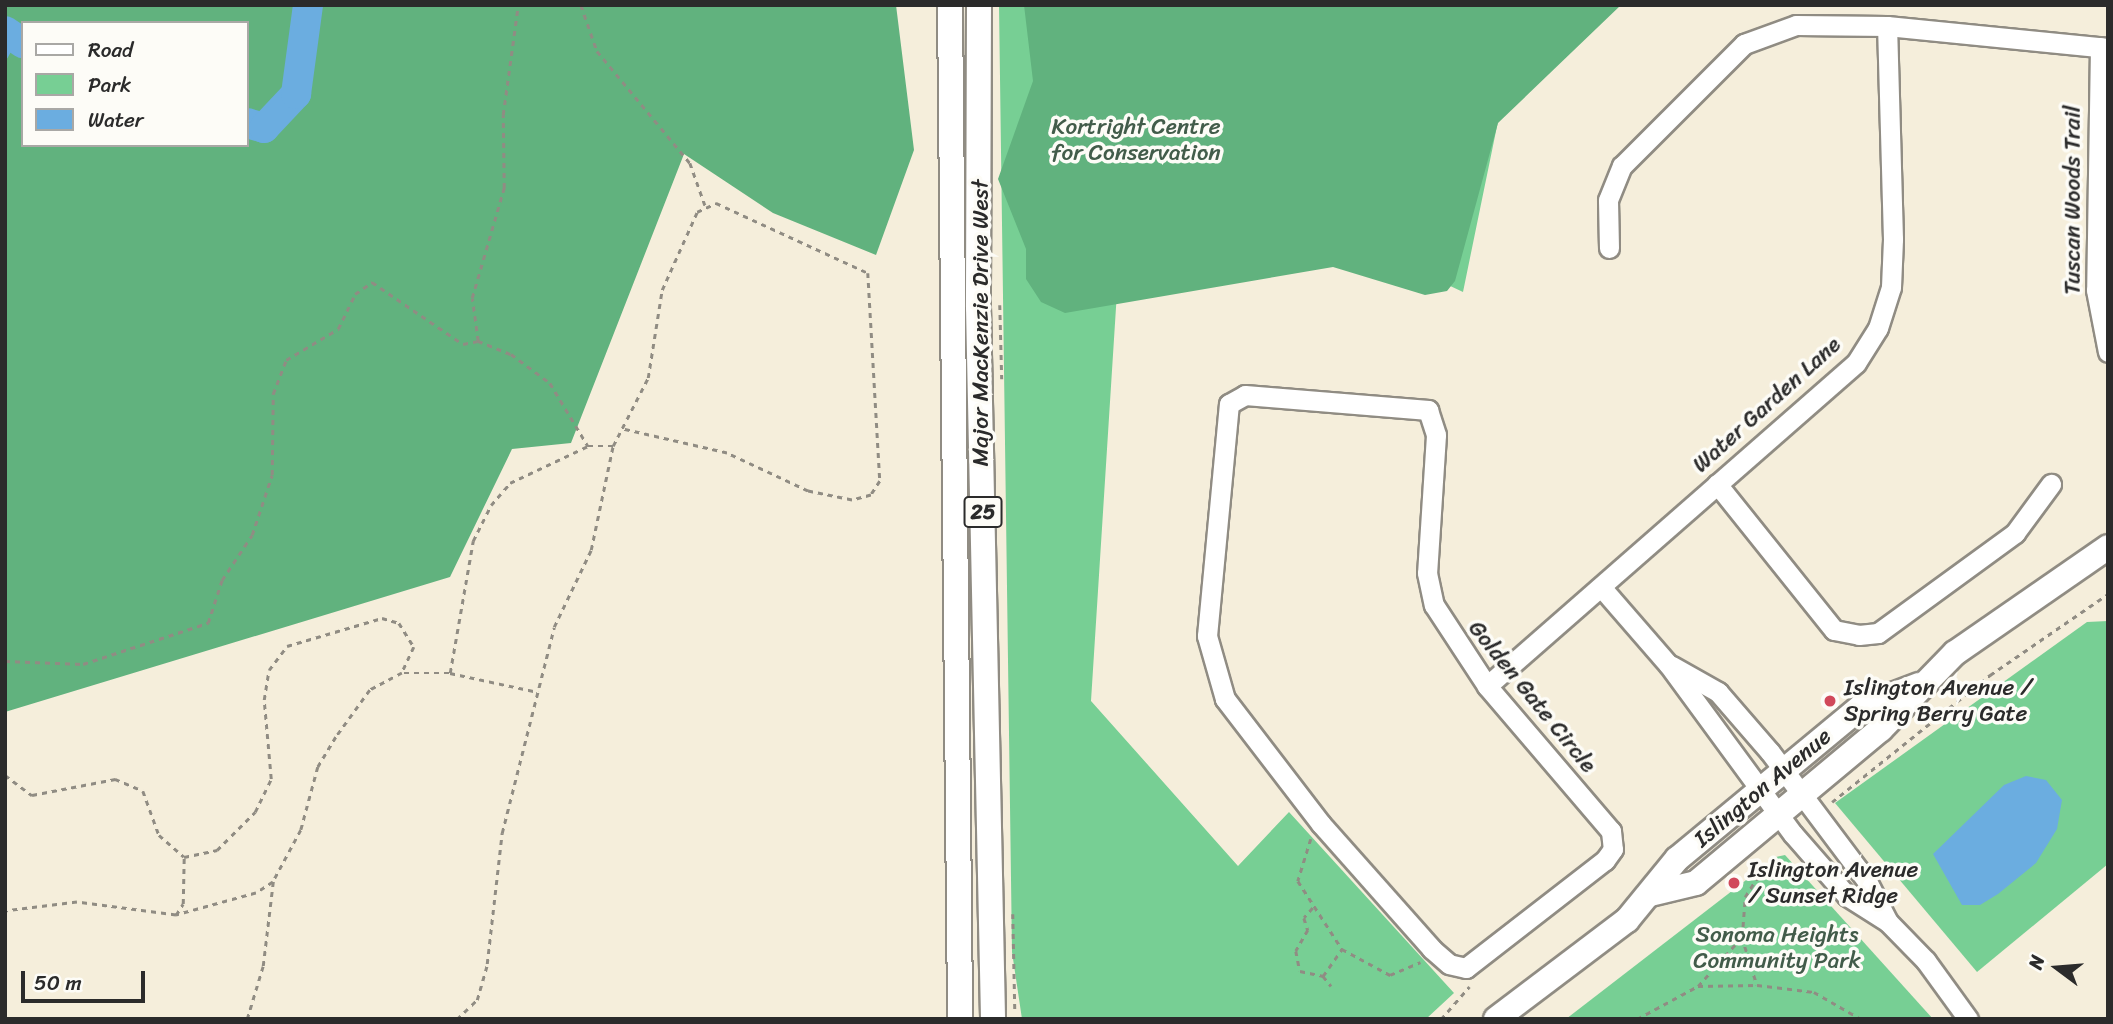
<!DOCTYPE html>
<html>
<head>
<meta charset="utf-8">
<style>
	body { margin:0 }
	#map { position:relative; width:2113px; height:1024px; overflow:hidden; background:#f5eedb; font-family:Sriracha,sans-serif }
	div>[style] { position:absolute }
	.green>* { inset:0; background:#77cf94 }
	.forest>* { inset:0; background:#61b27e }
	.water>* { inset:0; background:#6bade0 }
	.stream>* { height:5px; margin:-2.5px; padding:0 2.5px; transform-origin:2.5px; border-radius:2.5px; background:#6bade0 }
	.river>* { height:30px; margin:-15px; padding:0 15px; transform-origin:15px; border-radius:15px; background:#6bade0 }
	.path>* { height:2.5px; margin-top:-1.25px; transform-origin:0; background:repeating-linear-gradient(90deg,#908c83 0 5px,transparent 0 10px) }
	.roads { filter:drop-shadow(2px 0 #908c83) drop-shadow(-2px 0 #908c83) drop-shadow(0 2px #908c83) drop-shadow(0 -2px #908c83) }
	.minor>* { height:19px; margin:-9.5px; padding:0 9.5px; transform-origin:9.5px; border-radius:9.5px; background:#fff }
	.major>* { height:24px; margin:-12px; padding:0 12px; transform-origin:12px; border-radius:12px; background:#fff }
	.dots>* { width:19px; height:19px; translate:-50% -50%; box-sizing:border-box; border:4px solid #fdfcf7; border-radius:50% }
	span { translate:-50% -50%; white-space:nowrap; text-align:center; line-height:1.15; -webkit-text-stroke:7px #fdfcf7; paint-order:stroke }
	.shield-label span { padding:2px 5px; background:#fdfcf7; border:2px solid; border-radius:5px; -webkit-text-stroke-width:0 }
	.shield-label { font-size:21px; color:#2b2b2b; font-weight:700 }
	.park-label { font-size:23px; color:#425c4a }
	.street-label { font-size:23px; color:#2b2b2b }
	.poi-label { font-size:23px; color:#2b2b2b }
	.left { translate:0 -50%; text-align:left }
	.frame { position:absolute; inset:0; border:7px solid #2b2b2b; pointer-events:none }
	.legend { position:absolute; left:21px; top:21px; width:228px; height:126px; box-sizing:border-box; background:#fdfcf7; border:2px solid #a9a8a5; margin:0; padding:9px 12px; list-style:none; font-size:21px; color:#2b2b2b }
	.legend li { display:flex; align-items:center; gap:14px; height:35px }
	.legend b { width:35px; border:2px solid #a9a8a5 }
	.north { position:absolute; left:2022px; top:933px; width:70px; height:70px; -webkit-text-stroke:5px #fdfcf7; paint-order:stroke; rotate:286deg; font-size:19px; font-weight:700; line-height:28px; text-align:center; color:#2b2b2b }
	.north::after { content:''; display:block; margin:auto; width:24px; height:32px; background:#2b2b2b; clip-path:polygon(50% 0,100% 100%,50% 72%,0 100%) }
	.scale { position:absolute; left:21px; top:971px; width:124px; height:32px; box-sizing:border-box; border:4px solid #2b2b2b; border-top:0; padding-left:9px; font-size:21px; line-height:24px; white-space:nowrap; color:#2b2b2b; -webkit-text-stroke:5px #fdfcf7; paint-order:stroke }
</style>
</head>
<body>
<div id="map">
	<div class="green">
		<div style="clip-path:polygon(999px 5px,1606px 5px,1503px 97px,1463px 292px,1395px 260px,1118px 276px,1091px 701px,1238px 866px,1289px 812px,1454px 993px,1426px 1019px,1022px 1019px,1012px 952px)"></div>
		<div style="clip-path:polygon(2108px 621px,2108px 864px,1977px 972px,1835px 803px,2087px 622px)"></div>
		<div style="clip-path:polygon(1785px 855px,1933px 1019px,1566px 1019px,1776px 857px)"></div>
	</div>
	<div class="forest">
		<div style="clip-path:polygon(evenodd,5px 5px,896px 5px,914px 150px,876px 255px,773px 213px,684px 154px,571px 443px,512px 449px,450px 577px,5px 712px,5px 5px,23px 23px,247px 23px,247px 145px,23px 145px,23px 23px)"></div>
		<div style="clip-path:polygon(1024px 5px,1621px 5px,1498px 123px,1455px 281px,1447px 291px,1425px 295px,1333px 267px,1065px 313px,1041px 302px,1026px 279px,1026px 249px,998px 179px,1033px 81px)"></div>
	</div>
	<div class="water">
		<div style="clip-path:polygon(2026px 776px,2046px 780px,2062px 800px,2057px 829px,2036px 863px,1998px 894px,1980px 905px,1962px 905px,1933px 854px,2004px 785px)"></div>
	</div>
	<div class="stream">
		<div style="left:5px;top:56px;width:21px;rotate:-61deg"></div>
	</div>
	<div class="river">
		<div style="left:5px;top:31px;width:22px;rotate:34deg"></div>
		<div style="left:247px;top:123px;width:18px;rotate:16deg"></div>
		<div style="left:264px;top:128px;width:47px;rotate:-46.7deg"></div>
		<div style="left:296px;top:94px;width:90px;rotate:-82.3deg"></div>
	</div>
	<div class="path">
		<div style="left:581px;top:5px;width:49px;rotate:70.8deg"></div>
		<div style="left:597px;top:51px;width:146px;rotate:50.3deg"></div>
		<div style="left:690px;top:163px;width:45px;rotate:70.3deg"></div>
		<div style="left:1000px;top:305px;width:74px;rotate:88.5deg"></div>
		<div style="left:478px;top:341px;width:35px;rotate:22deg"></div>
		<div style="left:511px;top:354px;width:49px;rotate:36.6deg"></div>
		<div style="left:550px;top:383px;width:74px;rotate:58.9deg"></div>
		<div style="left:5px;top:661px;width:78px;rotate:2.2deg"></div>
		<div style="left:83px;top:664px;width:132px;rotate:-18.2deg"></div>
		<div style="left:208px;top:623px;width:45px;rotate:-72deg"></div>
		<div style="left:222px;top:580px;width:54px;rotate:-56.3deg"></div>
		<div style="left:252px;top:535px;width:63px;rotate:-71.6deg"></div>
		<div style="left:272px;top:475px;width:81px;rotate:-89.3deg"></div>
		<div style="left:273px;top:394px;width:36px;rotate:-69deg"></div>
		<div style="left:286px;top:360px;width:61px;rotate:-30.8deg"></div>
		<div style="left:338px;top:329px;width:39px;rotate:-64deg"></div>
		<div style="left:355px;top:294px;width:21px;rotate:-35deg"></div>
		<div style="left:372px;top:282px;width:110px;rotate:34.3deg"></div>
		<div style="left:463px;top:344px;width:15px;rotate:-11deg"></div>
		<div style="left:478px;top:341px;width:43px;rotate:-97.9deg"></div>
		<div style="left:472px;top:298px;width:115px;rotate:-73.8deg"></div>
		<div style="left:504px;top:188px;width:73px;rotate:-90.8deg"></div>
		<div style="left:503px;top:115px;width:111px;rotate:-82.2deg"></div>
		<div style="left:404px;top:673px;width:46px"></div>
		<div style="left:450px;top:673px;width:90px;rotate:12.2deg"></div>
		<div style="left:450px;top:673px;width:134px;rotate:-80.1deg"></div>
		<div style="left:473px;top:541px;width:40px;rotate:-63.4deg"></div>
		<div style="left:491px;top:505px;width:29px;rotate:-49deg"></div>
		<div style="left:510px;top:483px;width:86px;rotate:-25.4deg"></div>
		<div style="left:588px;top:446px;width:25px"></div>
		<div style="left:5px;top:775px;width:34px;rotate:37deg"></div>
		<div style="left:32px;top:795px;width:85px;rotate:-10.9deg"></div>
		<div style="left:115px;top:779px;width:30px;rotate:23deg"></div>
		<div style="left:143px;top:791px;width:47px;rotate:70deg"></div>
		<div style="left:159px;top:835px;width:33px;rotate:41deg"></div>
		<div style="left:184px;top:857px;width:34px;rotate:-12deg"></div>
		<div style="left:217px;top:850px;width:54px;rotate:-45deg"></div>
		<div style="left:255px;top:812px;width:37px;rotate:-64deg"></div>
		<div style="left:271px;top:779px;width:79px;rotate:-95.1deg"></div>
		<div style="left:264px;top:700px;width:30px;rotate:-81deg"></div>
		<div style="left:269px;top:670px;width:30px;rotate:-53deg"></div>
		<div style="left:287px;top:646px;width:99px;rotate:-16.4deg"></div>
		<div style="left:382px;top:618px;width:18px;rotate:16deg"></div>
		<div style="left:399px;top:623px;width:28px;rotate:58deg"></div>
		<div style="left:414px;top:647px;width:29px;rotate:115deg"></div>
		<div style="left:402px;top:673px;width:36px;rotate:152deg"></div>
		<div style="left:370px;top:690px;width:58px;rotate:125.9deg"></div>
		<div style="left:336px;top:737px;width:35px;rotate:121deg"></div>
		<div style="left:318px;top:767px;width:65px;rotate:105.1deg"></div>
		<div style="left:301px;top:830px;width:59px;rotate:118.3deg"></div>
		<div style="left:273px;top:882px;width:20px;rotate:147deg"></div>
		<div style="left:256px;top:893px;width:83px;rotate:164.6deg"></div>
		<div style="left:176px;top:915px;width:100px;rotate:-172.5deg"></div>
		<div style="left:77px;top:902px;width:73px;rotate:172.9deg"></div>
		<div style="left:1832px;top:802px;width:203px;rotate:-38.8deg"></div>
		<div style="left:1990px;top:675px;width:143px;rotate:-34.5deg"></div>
		<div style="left:1311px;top:839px;width:44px;rotate:107.2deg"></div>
		<div style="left:1298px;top:881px;width:81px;rotate:57.1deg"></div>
		<div style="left:1342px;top:949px;width:55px;rotate:28.4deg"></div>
		<div style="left:1390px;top:975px;width:33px;rotate:-23deg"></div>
		<div style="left:1313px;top:908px;width:13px;rotate:132deg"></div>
		<div style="left:1304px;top:918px;width:13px;rotate:72deg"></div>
		<div style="left:1308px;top:930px;width:24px;rotate:120deg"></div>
		<div style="left:1296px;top:951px;width:20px;rotate:79deg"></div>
		<div style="left:1300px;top:971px;width:24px;rotate:12deg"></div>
		<div style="left:1323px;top:976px;width:33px;rotate:-55deg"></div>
		<div style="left:1013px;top:914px;width:98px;rotate:88.8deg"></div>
		<div style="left:176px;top:915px;width:13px;rotate:-58deg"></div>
		<div style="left:183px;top:904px;width:46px;rotate:-88.8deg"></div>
		<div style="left:1742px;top:937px;width:50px;rotate:72.6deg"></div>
		<div style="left:1323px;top:976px;width:13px;rotate:51deg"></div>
		<div style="left:1698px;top:986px;width:66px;rotate:-48.1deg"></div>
		<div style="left:1742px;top:937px;width:40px;rotate:-85.7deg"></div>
		<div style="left:1745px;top:897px;width:36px;rotate:-58deg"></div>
		<div style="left:247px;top:1019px;width:55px;rotate:-73.2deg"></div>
		<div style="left:263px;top:966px;width:85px;rotate:-83.2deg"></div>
		<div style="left:457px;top:1019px;width:28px;rotate:-44deg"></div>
		<div style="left:477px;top:1000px;width:37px;rotate:-74deg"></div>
		<div style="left:487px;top:964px;width:132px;rotate:-83.5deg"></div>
		<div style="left:502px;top:833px;width:212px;rotate:-75.8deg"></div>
		<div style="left:554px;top:627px;width:85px;rotate:-64.3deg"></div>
		<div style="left:591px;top:550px;width:106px;rotate:-78.1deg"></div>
		<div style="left:613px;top:446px;width:76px;rotate:-62.8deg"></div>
		<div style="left:648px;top:378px;width:89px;rotate:-81deg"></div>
		<div style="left:662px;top:290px;width:85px;rotate:-65.8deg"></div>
		<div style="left:697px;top:212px;width:21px;rotate:-25deg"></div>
		<div style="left:716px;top:203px;width:167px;rotate:24.7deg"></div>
		<div style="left:868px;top:273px;width:208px;rotate:86.7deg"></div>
		<div style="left:880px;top:481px;width:17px;rotate:123deg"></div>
		<div style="left:871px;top:495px;width:20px;rotate:165deg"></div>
		<div style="left:852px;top:500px;width:45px;rotate:-168.4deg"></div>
		<div style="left:808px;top:491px;width:89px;rotate:-154.9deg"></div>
		<div style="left:727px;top:453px;width:107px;rotate:-167deg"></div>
		<div style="left:1441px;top:1019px;width:43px;rotate:-48.8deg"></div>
		<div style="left:1637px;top:1019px;width:69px;rotate:-28.4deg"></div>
		<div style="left:1698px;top:986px;width:59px;rotate:-1deg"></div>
		<div style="left:1757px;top:985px;width:57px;rotate:7deg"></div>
		<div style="left:1814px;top:992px;width:54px;rotate:29.9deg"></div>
	</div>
	<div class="roads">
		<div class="minor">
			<div style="left:2100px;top:47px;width:243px;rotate:90.9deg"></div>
			<div style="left:2096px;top:290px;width:63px;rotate:79deg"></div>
			<div style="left:1609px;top:248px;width:48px;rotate:-91.2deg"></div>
			<div style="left:1608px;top:200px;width:37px;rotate:-68deg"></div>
			<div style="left:1622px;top:166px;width:173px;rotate:-45deg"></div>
			<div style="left:1744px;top:44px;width:55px;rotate:-20.1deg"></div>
			<div style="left:1796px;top:25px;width:91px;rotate:0.6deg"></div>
			<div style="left:1887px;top:26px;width:222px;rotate:5.7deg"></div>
			<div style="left:1245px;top:395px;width:184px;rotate:4.7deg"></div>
			<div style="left:1428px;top:410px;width:26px;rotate:72deg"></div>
			<div style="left:1436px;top:435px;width:138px;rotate:93.7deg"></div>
			<div style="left:1427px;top:573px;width:33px;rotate:78deg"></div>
			<div style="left:1434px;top:605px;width:97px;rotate:56.8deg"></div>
			<div style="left:1487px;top:686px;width:191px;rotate:49.5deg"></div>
			<div style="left:1611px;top:831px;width:18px;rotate:84deg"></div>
			<div style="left:1613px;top:849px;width:14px;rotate:126deg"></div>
			<div style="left:1605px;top:860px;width:176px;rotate:142.2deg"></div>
			<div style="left:1466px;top:968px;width:17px;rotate:-167deg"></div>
			<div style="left:1449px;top:964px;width:23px;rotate:-139deg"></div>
			<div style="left:1432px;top:949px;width:167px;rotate:-131.6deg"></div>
			<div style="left:1321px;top:824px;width:158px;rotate:-127.5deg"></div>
			<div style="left:1225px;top:699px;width:66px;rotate:-105.9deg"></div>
			<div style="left:1207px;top:636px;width:233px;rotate:-84.6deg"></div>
			<div style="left:1229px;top:404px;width:18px;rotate:-29deg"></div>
			<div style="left:1717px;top:484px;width:187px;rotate:51.3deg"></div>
			<div style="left:1834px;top:630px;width:25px;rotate:11deg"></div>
			<div style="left:1859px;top:635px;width:19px;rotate:-6deg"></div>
			<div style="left:1878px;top:633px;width:170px;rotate:-36.1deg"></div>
			<div style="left:2015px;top:533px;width:61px;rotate:-53.7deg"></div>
			<div style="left:1601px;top:587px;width:102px;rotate:49deg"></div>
			<div style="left:1668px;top:664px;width:211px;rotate:53.7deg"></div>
			<div style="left:1793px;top:834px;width:82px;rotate:48.9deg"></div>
			<div style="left:1847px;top:896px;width:49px;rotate:32.4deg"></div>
			<div style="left:1888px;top:922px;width:54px;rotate:45.7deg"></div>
			<div style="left:1926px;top:961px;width:72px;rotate:54.1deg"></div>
			<div style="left:1672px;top:666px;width:53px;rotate:29.5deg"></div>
			<div style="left:1718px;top:692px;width:79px;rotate:49.1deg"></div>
			<div style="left:1770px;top:752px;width:161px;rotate:53.1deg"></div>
			<div style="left:1867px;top:881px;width:44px;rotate:62.9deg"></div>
			<div style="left:1487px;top:686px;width:490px;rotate:-41.2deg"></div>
			<div style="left:1856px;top:363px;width:41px;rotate:-57.8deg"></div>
			<div style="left:1878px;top:328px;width:43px;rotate:-72.4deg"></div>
			<div style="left:1891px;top:287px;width:48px;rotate:-87.6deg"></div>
			<div style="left:1893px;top:239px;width:213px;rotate:-91.6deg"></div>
		</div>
		<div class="major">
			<div style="left:950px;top:5px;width:1014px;rotate:89.43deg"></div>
			<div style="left:979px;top:5px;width:302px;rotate:90.2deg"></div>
			<div style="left:978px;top:307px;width:712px;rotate:88.79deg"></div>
			<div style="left:1650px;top:894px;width:47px;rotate:-13.4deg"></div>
			<div style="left:1696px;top:883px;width:241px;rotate:-39.8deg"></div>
			<div style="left:1881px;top:729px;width:106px;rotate:-45.8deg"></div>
			<div style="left:1955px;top:653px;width:186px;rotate:-34.7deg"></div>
			<div style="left:1496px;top:1019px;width:164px;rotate:-37.1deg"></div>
			<div style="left:1627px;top:920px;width:79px;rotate:-50.7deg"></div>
			<div style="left:1677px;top:859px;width:239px;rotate:-39.6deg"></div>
			<div style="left:1861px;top:707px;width:62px;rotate:-20.8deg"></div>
		</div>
	</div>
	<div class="dots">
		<div style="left:1830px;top:701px;background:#d1495b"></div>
		<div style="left:1734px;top:883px;background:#d1495b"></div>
	</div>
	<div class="shield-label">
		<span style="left:983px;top:512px">25</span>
	</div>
	<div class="park-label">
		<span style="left:1136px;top:140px">Kortright Centre<br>for Conservation</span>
		<span style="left:1777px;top:948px">Sonoma Heights<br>Community Park</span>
	</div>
	<div class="street-label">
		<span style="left:2073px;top:200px;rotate:-90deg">Tuscan Woods Trail</span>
		<span style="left:981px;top:323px;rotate:-90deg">Major MacKenzie Drive West</span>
		<span style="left:1767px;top:405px;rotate:-42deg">Water Garden Lane</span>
		<span style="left:1532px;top:697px;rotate:51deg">Golden Gate Circle</span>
		<span style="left:1763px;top:788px;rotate:-40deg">Islington Avenue</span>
	</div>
	<div class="poi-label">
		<span class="left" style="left:1844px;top:701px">Islington Avenue /<br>Spring Berry Gate</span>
		<span class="left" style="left:1748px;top:883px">Islington Avenue<br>/ Sunset Ridge</span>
	</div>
	<div class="frame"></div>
	<ul class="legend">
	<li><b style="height:9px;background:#fff"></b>Road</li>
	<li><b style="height:19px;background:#77cf94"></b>Park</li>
	<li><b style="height:19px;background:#6bade0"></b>Water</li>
	</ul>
	<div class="north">N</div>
	<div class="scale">50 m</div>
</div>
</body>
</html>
